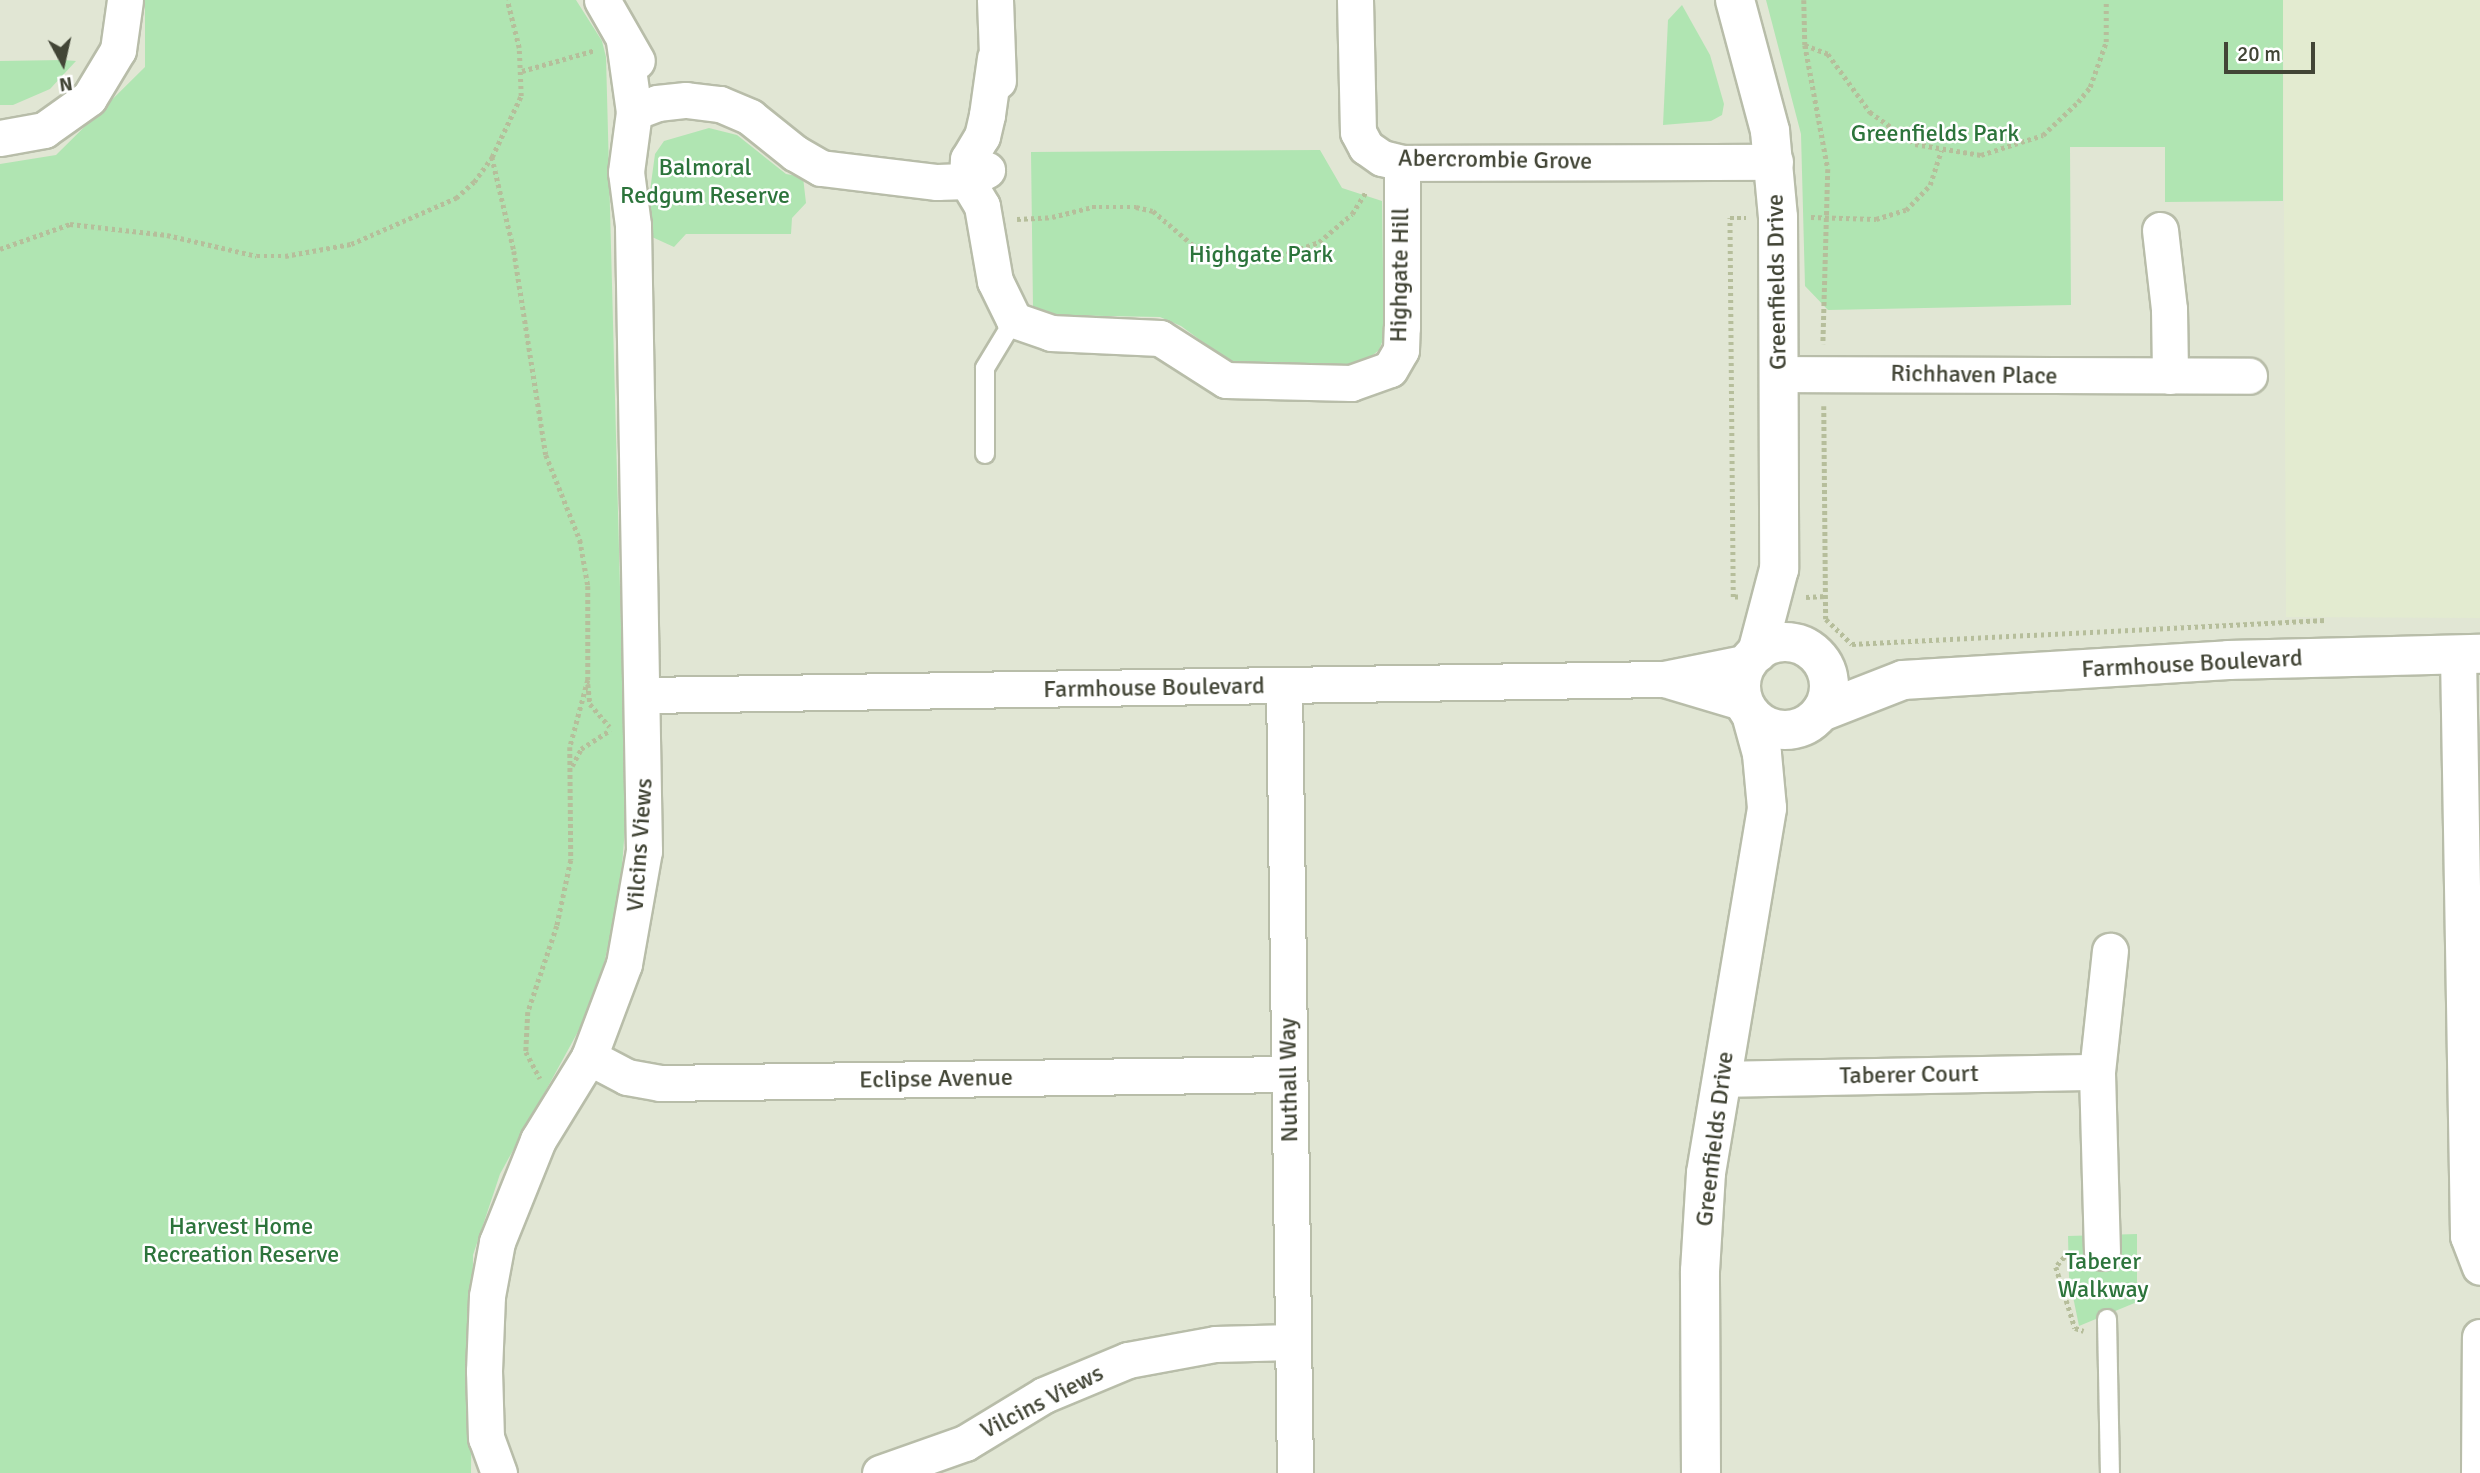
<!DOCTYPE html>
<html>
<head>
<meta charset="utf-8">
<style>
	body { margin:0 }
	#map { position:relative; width:2480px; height:1473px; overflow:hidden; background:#eff2e6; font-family:Signika,sans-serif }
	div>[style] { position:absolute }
	.residential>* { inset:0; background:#e1e6d4 }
	.education>* { inset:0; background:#e3ebd0 }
	.green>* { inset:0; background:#b0e5b2 }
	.path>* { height:4.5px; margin-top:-2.25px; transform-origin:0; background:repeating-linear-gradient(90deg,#b6be9b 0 3.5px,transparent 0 7px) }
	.roads { filter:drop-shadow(2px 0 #b8bda9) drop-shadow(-2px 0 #b8bda9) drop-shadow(0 2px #b8bda9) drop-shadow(0 -2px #b8bda9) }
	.service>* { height:18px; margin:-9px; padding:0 9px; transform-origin:9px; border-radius:9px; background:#fff }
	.minor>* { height:35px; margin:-17.5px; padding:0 17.5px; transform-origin:17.5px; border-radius:17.5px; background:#fff }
	.tertiary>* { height:38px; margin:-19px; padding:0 19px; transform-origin:19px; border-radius:19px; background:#fff }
	.tertiary>.ring { margin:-19px; padding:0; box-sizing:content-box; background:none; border:38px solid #fff; border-radius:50% }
	span { translate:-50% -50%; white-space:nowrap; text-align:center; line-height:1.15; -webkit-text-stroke:5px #fff; paint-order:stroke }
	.park-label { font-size:24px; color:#2c743b }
	.street-label { font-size:24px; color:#424536 }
	.north { position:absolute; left:28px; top:28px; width:70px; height:70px; -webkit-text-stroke:5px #fff; paint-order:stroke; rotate:172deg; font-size:19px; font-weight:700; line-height:28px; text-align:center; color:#424536 }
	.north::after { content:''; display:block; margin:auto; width:24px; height:32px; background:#424536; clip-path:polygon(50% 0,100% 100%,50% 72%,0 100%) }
	.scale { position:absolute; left:2224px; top:42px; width:91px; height:32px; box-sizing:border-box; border:4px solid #424536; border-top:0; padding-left:9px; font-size:21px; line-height:24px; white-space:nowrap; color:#424536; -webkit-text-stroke:5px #fff; paint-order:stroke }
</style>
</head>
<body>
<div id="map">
	<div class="residential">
		<div style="clip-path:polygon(0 0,2480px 0,2480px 1473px,471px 1473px,466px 1007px,0 1014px)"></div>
	</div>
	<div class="education">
		<div style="clip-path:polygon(2283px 0,2480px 0,2480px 618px,2286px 617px)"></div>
	</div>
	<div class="green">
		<div style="clip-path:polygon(145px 0,576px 0,602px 41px,606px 57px,626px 815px,620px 892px,604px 964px,580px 1028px,500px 1174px,473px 1255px,471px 1473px,0 1473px,0 164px,56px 155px,145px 67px)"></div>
		<div style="clip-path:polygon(1766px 0,2283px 0,2283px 201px,2165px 202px,2165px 147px,2070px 147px,2071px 305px,1828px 310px,1805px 286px,1801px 134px)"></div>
		<div style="clip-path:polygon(1682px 5px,1710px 55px,1724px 104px,1722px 115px,1711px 121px,1663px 125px,1668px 20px)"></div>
		<div style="clip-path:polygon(0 61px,63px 60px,76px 61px,50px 89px,13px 105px,0 105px)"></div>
		<div style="clip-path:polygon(709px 128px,737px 135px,786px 174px,803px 177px,806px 203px,792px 218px,791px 234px,686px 234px,674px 247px,652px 237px,650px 191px,655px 154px,664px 141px)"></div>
		<div style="clip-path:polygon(1320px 150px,1342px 188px,1382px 201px,1384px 337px,1379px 350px,1367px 360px,1351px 365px,1251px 366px,1230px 362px,1181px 326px,1160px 317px,1051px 315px,1033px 309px,1031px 152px)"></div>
		<div style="clip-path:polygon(2137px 1234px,2137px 1302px,2079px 1326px,2069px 1277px,2068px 1236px)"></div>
	</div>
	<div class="path">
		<div style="left:1804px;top:0;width:45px;rotate:88.7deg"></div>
		<div style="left:1805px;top:45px;width:25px;rotate:21deg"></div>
		<div style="left:1828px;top:54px;width:72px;rotate:54.1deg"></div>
		<div style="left:1870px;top:112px;width:55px;rotate:35.4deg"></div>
		<div style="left:1915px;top:144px;width:67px;rotate:9.5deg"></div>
		<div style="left:1981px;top:155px;width:65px;rotate:-17.9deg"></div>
		<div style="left:2043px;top:135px;width:48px;rotate:-43.3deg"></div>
		<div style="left:2078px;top:102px;width:19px;rotate:-51deg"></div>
		<div style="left:2090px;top:87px;width:48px;rotate:-70.4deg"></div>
		<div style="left:2106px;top:42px;width:42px;rotate:-90deg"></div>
		<div style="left:1805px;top:45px;width:126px;rotate:79.5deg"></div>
		<div style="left:1828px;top:169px;width:175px;rotate:91.6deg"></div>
		<div style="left:522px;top:71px;width:76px;rotate:-16deg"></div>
		<div style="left:492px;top:157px;width:97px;rotate:76.8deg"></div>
		<div style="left:514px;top:251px;width:206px;rotate:81.1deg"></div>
		<div style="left:546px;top:455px;width:92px;rotate:68.2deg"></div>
		<div style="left:580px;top:540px;width:47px;rotate:80.1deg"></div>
		<div style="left:588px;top:586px;width:94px;rotate:90deg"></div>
		<div style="left:588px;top:680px;width:69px;rotate:105deg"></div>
		<div style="left:570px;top:747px;width:113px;rotate:89.5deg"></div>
		<div style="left:571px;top:860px;width:67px;rotate:102deg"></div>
		<div style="left:557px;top:926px;width:91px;rotate:108.6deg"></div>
		<div style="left:528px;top:1012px;width:40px;rotate:92.9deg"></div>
		<div style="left:526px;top:1052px;width:30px;rotate:62deg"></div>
		<div style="left:1811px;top:217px;width:65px;rotate:1.8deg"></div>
		<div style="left:1876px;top:219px;width:31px;rotate:-17deg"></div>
		<div style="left:1906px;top:210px;width:35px;rotate:-46deg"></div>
		<div style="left:1930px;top:185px;width:36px;rotate:-72deg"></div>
		<div style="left:1017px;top:219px;width:35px;rotate:-3deg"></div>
		<div style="left:1052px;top:217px;width:41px;rotate:-14deg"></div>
		<div style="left:1092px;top:207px;width:44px"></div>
		<div style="left:1136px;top:207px;width:17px;rotate:13deg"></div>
		<div style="left:1153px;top:211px;width:62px;rotate:40.4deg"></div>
		<div style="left:1200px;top:251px;width:42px;rotate:13.7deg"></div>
		<div style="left:1241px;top:261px;width:39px;rotate:-7deg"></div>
		<div style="left:1280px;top:256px;width:41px;rotate:-19.7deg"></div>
		<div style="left:1319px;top:242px;width:43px;rotate:-40.3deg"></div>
		<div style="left:1352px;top:214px;width:26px;rotate:-58deg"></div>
		<div style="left:0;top:249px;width:74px;rotate:-19.7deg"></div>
		<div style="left:70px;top:224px;width:98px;rotate:6.5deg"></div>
		<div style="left:167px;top:235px;width:92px;rotate:13.1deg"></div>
		<div style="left:257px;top:256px;width:28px"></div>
		<div style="left:285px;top:256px;width:67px;rotate:-10.3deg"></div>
		<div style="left:351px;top:244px;width:115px;rotate:-23.7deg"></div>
		<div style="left:456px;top:198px;width:24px;rotate:-42deg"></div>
		<div style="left:474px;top:182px;width:31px;rotate:-54deg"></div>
		<div style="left:492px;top:157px;width:68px;rotate:-64.6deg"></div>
		<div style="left:521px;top:96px;width:48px;rotate:-92.4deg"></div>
		<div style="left:519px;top:48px;width:49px;rotate:-104deg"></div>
		<div style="left:1824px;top:406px;width:213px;rotate:89.5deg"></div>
		<div style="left:1826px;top:619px;width:36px;rotate:44deg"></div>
		<div style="left:1852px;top:644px;width:474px;rotate:-2.9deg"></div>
		<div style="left:1738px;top:597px;width:5px;rotate:180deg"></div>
		<div style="left:1733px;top:597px;width:379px;rotate:-90.5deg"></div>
		<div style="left:1730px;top:218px;width:16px"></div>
		<div style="left:1806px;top:597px;width:20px;rotate:-3deg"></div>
		<div style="left:588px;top:684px;width:20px;rotate:84deg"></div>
		<div style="left:590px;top:704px;width:30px;rotate:49deg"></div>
		<div style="left:572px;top:766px;width:19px;rotate:-62deg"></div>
		<div style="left:581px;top:749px;width:35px;rotate:-33deg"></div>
		<div style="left:2069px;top:1252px;width:20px;rotate:131deg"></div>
		<div style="left:2056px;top:1267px;width:64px;rotate:72.7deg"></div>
		<div style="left:2075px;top:1328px;width:9px;rotate:18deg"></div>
	</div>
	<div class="roads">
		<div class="service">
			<div style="left:985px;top:454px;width:86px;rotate:-90deg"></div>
			<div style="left:985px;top:368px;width:56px;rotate:-58.9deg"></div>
			<div style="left:2107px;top:1319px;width:154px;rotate:88.9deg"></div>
		</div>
		<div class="minor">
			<div style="left:602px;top:0;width:70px;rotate:60.2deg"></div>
			<div style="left:995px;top:0;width:81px;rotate:87.9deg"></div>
			<div style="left:1355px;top:0;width:132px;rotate:88.7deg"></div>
			<div style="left:1358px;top:132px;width:17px;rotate:62deg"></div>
			<div style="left:1366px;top:147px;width:19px;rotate:35deg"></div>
			<div style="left:1382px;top:158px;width:21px;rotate:14deg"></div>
			<div style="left:1402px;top:163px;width:373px;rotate:-0.2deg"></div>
			<div style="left:995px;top:58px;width:58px;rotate:98deg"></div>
			<div style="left:987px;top:115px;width:22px;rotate:103deg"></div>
			<div style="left:982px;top:136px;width:27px;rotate:121deg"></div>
			<div style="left:968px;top:159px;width:22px;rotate:93deg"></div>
			<div style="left:967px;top:181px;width:29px;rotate:59deg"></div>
			<div style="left:982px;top:206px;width:76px;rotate:80.2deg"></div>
			<div style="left:995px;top:281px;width:43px;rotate:64deg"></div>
			<div style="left:1014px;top:320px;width:39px;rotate:19deg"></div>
			<div style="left:1051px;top:333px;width:109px;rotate:2.6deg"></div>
			<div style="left:1160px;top:338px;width:78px;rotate:32.5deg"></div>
			<div style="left:1226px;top:380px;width:125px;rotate:1.4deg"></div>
			<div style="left:1351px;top:383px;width:41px;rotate:-19.7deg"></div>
			<div style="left:1390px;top:369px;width:22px;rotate:-60deg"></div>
			<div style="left:1401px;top:350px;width:23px;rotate:-88deg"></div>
			<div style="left:1402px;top:327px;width:164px;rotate:-90deg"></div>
			<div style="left:634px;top:112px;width:25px;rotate:-21deg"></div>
			<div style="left:657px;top:103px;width:29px;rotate:-6deg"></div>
			<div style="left:686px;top:100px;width:34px;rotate:7deg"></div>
			<div style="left:720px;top:104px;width:33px;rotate:23deg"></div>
			<div style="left:750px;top:117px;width:58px;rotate:38.7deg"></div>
			<div style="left:795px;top:153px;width:30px;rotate:30deg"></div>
			<div style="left:821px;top:168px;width:117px;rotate:6.9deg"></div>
			<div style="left:937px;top:182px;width:30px;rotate:-2deg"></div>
			<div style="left:967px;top:181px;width:23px;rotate:-29deg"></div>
			<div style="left:0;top:138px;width:45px;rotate:-10.3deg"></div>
			<div style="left:44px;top:130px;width:55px;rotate:-35.4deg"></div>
			<div style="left:89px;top:98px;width:56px;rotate:-58.9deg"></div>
			<div style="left:118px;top:50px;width:50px;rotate:-82deg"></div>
			<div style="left:2160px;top:230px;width:80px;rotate:83.5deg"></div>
			<div style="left:2169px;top:309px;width:67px;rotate:89.1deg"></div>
			<div style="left:1778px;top:374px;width:471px;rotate:0.2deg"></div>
			<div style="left:2458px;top:655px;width:581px;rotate:89.01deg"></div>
			<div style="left:2468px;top:1236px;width:33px;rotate:69deg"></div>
			<div style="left:1671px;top:681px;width:77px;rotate:16.6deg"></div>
			<div style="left:1284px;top:686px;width:787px;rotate:89.2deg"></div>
			<div style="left:644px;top:695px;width:1020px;rotate:-0.9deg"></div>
			<div style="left:1664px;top:679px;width:87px;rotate:-11.3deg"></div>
			<div style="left:589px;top:1057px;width:43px;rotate:27.8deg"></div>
			<div style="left:627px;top:1077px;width:34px;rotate:10deg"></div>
			<div style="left:660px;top:1083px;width:628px;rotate:-0.82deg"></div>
			<div style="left:1721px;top:1079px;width:376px;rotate:-1.1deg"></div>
			<div style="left:2102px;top:1252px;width:180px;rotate:-91.6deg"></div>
			<div style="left:2097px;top:1072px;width:122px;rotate:-83.9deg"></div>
			<div style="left:499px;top:1473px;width:37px;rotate:-110deg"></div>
			<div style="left:486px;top:1438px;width:67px;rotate:-91.7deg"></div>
			<div style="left:484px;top:1371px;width:75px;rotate:-87.7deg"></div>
			<div style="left:487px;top:1296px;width:55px;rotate:-79.5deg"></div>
			<div style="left:497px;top:1242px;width:110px;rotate:-68.1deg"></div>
			<div style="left:538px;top:1140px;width:97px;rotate:-58.4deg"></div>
			<div style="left:589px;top:1057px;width:99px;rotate:-69.4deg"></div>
			<div style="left:624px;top:964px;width:115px;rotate:-80deg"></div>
			<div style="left:644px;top:851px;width:626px;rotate:-91.01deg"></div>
			<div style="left:633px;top:225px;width:53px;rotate:-97.5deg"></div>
			<div style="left:626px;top:172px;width:61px;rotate:-82.4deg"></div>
			<div style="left:634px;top:112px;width:72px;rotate:-98deg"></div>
			<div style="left:880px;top:1473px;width:90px;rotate:-19.4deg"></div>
			<div style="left:965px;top:1443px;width:92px;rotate:-31.3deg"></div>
			<div style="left:1044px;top:1395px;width:91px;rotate:-22.6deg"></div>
			<div style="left:1128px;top:1360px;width:88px;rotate:-10.4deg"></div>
			<div style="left:1215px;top:1344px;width:78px;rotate:-1.5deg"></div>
			<div style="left:2479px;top:1473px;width:136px;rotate:-89.6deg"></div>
		</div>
		<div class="tertiary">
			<div style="left:1735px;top:0;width:136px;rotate:75deg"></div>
			<div style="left:1770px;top:131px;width:86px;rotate:84.7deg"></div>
			<div style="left:1778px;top:217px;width:352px;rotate:89.8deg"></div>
			<div style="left:1779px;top:569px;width:87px;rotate:104.7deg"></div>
			<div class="ring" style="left:1741px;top:642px;width:50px;height:50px"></div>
			<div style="left:1821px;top:712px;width:88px;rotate:-21.3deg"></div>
			<div style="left:1903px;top:680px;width:326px;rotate:-3.5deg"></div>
			<div style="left:2228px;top:660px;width:252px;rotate:-1.4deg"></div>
			<div style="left:1701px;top:1473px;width:202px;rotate:-90.3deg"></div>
			<div style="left:1700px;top:1271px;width:98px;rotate:-86.5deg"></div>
			<div style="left:1706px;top:1173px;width:370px;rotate:-80.5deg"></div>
			<div style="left:1767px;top:808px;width:54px;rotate:-95.3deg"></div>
			<div style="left:1762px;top:754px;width:41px;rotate:-105.4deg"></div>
		</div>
	</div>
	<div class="park-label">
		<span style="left:1935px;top:134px">Greenfields Park</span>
		<span style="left:705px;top:182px">Balmoral<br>Redgum Reserve</span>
		<span style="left:1261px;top:255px">Highgate Park</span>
		<span style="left:241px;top:1241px">Harvest Home<br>Recreation Reserve</span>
		<span style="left:2103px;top:1276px">Taberer<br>Walkway</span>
	</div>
	<div class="street-label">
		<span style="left:1495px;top:160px;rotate:1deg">Abercrombie Grove</span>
		<span style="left:1400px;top:275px;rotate:-89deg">Highgate Hill</span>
		<span style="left:1777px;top:282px;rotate:-91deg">Greenfields Drive</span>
		<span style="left:1974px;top:375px;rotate:1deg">Richhaven Place</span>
		<span style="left:2192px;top:664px;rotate:-3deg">Farmhouse Boulevard</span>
		<span style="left:1154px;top:688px;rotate:-1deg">Farmhouse Boulevard</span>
		<span style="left:640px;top:845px;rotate:-86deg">Vilcins Views</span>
		<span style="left:1909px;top:1075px;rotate:-1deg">Taberer Court</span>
		<span style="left:936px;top:1079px;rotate:-1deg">Eclipse Avenue</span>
		<span style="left:1289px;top:1080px;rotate:-91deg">Nuthall Way</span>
		<span style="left:1715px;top:1139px;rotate:-83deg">Greenfields Drive</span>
		<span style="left:1042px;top:1402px;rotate:-27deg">Vilcins Views</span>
	</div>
	<div class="north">N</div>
	<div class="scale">20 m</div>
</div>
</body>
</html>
